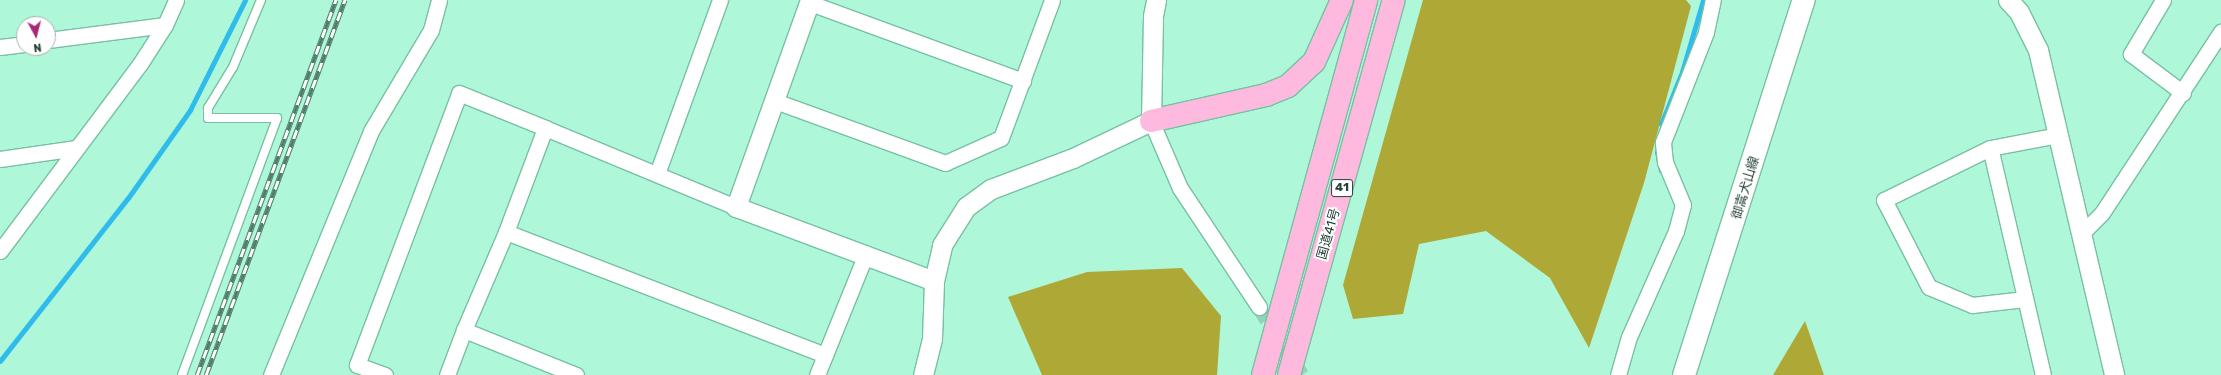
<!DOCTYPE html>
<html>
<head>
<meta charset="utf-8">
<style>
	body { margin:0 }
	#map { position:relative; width:2221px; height:375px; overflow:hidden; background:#aff7d9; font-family:Rubik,"Noto Sans JP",sans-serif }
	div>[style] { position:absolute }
	.forest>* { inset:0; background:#aea836 }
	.stream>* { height:5px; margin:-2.5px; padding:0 2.5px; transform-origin:2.5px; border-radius:2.5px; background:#2fbcec }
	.minor-tunnel>* { height:15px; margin-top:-7.5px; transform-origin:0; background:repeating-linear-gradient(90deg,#93d3b8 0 15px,transparent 0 23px) }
	.roads { filter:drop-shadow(1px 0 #78c0a3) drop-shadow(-1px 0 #78c0a3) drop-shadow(0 1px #78c0a3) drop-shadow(0 -1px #78c0a3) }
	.service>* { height:8px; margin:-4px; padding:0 4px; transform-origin:4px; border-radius:4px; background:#fff }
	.minor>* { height:15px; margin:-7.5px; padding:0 7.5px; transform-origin:7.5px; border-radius:7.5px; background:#fff }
	.tertiary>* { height:19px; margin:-9.5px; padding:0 9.5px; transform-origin:9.5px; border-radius:9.5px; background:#fff }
	.secondary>* { height:22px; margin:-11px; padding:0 11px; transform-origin:11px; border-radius:11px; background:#fff }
	.trunk>* { height:22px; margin:-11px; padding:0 11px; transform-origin:11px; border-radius:11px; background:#febade }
	.rail>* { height:4.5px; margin-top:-2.25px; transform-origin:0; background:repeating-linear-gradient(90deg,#fff 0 9px,#527c6b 0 18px); box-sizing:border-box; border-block:1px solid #527c6b }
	span { translate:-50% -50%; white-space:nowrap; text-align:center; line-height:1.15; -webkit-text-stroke:4px #fff; paint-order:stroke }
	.shield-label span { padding:1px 3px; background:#fff; border:1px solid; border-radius:3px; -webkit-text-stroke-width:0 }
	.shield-label { font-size:12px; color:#254236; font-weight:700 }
	.street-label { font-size:13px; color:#254236 }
	.north { position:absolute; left:16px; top:16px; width:40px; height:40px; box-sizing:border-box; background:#fff; border:1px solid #a8b3af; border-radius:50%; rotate:173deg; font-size:11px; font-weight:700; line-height:16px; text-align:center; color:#254236 }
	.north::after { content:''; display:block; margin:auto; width:14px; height:18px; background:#a72878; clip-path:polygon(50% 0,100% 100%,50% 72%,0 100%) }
</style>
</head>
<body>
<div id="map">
	<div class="forest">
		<div style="clip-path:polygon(1423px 0,1686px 0,1691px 6px,1644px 183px,1589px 348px,1550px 278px,1486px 231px,1419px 244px,1403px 314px,1353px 319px,1343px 285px)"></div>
		<div style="clip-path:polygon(1182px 268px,1221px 316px,1217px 375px,1042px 375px,1008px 297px,1087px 272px)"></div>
		<div style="clip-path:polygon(1805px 321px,1824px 375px,1773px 375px)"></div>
	</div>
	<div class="stream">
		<div style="left:1667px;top:112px;width:13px;rotate:117deg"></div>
		<div style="left:1661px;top:124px;width:56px;rotate:-68deg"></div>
		<div style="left:1682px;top:72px;width:75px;rotate:-73.7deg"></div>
		<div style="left:1657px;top:152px;width:19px;rotate:78deg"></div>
		<div style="left:0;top:361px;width:207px;rotate:-51.9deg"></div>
		<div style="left:128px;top:198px;width:108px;rotate:-54.8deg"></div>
		<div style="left:190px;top:110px;width:123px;rotate:-63.4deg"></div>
	</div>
	<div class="minor-tunnel">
		<div style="left:1259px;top:307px;width:80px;rotate:57.7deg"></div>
	</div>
	<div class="roads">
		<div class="service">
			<div style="left:182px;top:375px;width:274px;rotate:-69.7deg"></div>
			<div style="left:277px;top:118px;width:69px;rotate:180deg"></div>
			<div style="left:208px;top:118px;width:10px;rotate:-90deg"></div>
			<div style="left:208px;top:108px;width:48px;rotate:-58.6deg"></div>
			<div style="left:233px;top:67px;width:73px;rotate:-67.3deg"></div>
		</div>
		<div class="minor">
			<div style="left:2163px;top:0;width:63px;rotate:120.7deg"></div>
			<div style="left:2131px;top:54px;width:65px;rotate:36.9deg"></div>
			<div style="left:810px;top:3px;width:227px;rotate:20.1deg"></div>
			<div style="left:48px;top:40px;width:118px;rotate:-7.3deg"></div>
			<div style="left:0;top:47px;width:24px;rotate:-7deg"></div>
			<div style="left:775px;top:101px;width:181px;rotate:20deg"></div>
			<div style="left:945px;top:163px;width:61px;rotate:-24.1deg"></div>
			<div style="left:1001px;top:138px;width:147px;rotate:-69.7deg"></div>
			<div style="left:1151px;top:121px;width:73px;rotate:66.6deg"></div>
			<div style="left:1180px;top:188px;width:143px;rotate:56.4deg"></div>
			<div style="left:1990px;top:148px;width:118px;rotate:153.9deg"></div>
			<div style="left:1884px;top:200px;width:98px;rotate:62.7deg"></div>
			<div style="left:1929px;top:287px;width:47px;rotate:22.7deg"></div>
			<div style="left:1972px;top:305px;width:53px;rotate:-6.5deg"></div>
			<div style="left:0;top:159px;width:77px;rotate:-8.2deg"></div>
			<div style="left:657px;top:174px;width:185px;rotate:-70.1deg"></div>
			<div style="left:506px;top:232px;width:342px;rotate:21.1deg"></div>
			<div style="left:2082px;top:233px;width:28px;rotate:-45deg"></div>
			<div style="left:2102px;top:213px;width:217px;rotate:-56.7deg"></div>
			<div style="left:0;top:251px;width:234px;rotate:-53.2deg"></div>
			<div style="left:140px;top:64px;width:46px;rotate:-57.3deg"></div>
			<div style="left:165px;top:25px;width:27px;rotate:-66deg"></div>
			<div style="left:271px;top:375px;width:264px;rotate:-67.7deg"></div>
			<div style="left:371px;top:131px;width:117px;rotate:-59.3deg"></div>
			<div style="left:431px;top:30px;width:31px;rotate:-75deg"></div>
			<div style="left:385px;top:375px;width:30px;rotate:-160deg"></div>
			<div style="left:357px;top:365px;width:290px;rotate:-69.4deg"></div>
			<div style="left:459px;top:93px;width:93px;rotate:22.1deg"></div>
			<div style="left:447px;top:375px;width:48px;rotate:-69.3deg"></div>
			<div style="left:576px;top:375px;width:121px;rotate:-158.1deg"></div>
			<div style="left:464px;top:330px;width:107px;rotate:-66.8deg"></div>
			<div style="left:506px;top:232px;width:111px;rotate:-69.4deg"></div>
			<div style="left:545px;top:128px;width:207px;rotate:22.5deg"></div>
			<div style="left:817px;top:375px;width:131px;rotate:-68deg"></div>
			<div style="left:1618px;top:375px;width:40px;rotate:-74deg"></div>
			<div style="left:1629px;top:337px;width:116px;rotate:-66.1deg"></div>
			<div style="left:1676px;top:231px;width:27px;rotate:-75deg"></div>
			<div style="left:1683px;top:205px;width:47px;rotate:-112.7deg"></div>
			<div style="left:1665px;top:162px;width:20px;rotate:-96deg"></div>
			<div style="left:1663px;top:142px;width:118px;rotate:-68.6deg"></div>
			<div style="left:1706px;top:32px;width:33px;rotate:-78deg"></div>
			<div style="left:2043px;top:375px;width:233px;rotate:-103.1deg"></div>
			<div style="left:1990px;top:148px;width:69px;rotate:-10.8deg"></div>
		</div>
		<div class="tertiary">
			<div style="left:810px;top:0;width:220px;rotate:109.7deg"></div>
			<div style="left:736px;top:207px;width:211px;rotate:20.5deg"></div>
			<div style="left:2008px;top:0;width:16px;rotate:47deg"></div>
			<div style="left:2019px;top:12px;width:42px;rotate:63.4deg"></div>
			<div style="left:2038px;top:50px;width:334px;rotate:76.8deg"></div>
			<div style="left:923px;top:375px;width:37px;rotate:-76deg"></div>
			<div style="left:932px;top:339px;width:58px;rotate:-88deg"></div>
			<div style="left:934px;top:281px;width:37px;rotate:-77deg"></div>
			<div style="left:942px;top:245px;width:45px;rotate:-57.7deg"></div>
			<div style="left:966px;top:207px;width:31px;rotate:-36deg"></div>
			<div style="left:991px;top:189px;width:88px;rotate:-20.7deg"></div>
			<div style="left:1073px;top:158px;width:86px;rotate:-25.4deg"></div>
			<div style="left:1151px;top:121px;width:105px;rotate:-88.9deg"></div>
			<div style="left:1153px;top:16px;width:16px;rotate:-79deg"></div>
		</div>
		<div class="secondary">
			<div style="left:1684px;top:375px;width:394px;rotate:-72.3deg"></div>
		</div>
		<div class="trunk">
			<div style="left:1151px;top:121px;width:118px;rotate:-12.7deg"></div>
			<div style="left:1266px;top:95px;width:24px;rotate:-22deg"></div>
			<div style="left:1288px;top:86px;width:35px;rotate:-43deg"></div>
			<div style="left:1314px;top:62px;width:68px;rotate:-65.7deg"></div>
			<div style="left:1263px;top:375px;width:389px;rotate:-74.6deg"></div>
			<div style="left:1289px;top:375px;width:389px;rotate:-74.4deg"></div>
		</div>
	</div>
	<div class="rail">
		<div style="left:197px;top:375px;width:400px;rotate:-69.7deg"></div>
		<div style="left:206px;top:375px;width:400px;rotate:-69.7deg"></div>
	</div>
	<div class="shield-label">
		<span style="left:1342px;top:188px">41</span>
	</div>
	<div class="street-label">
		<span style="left:1746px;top:188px;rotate:-73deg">御嵩犬山線</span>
		<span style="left:1329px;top:234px;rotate:-74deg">国道41号</span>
	</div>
	<div class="north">N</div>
</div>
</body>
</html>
